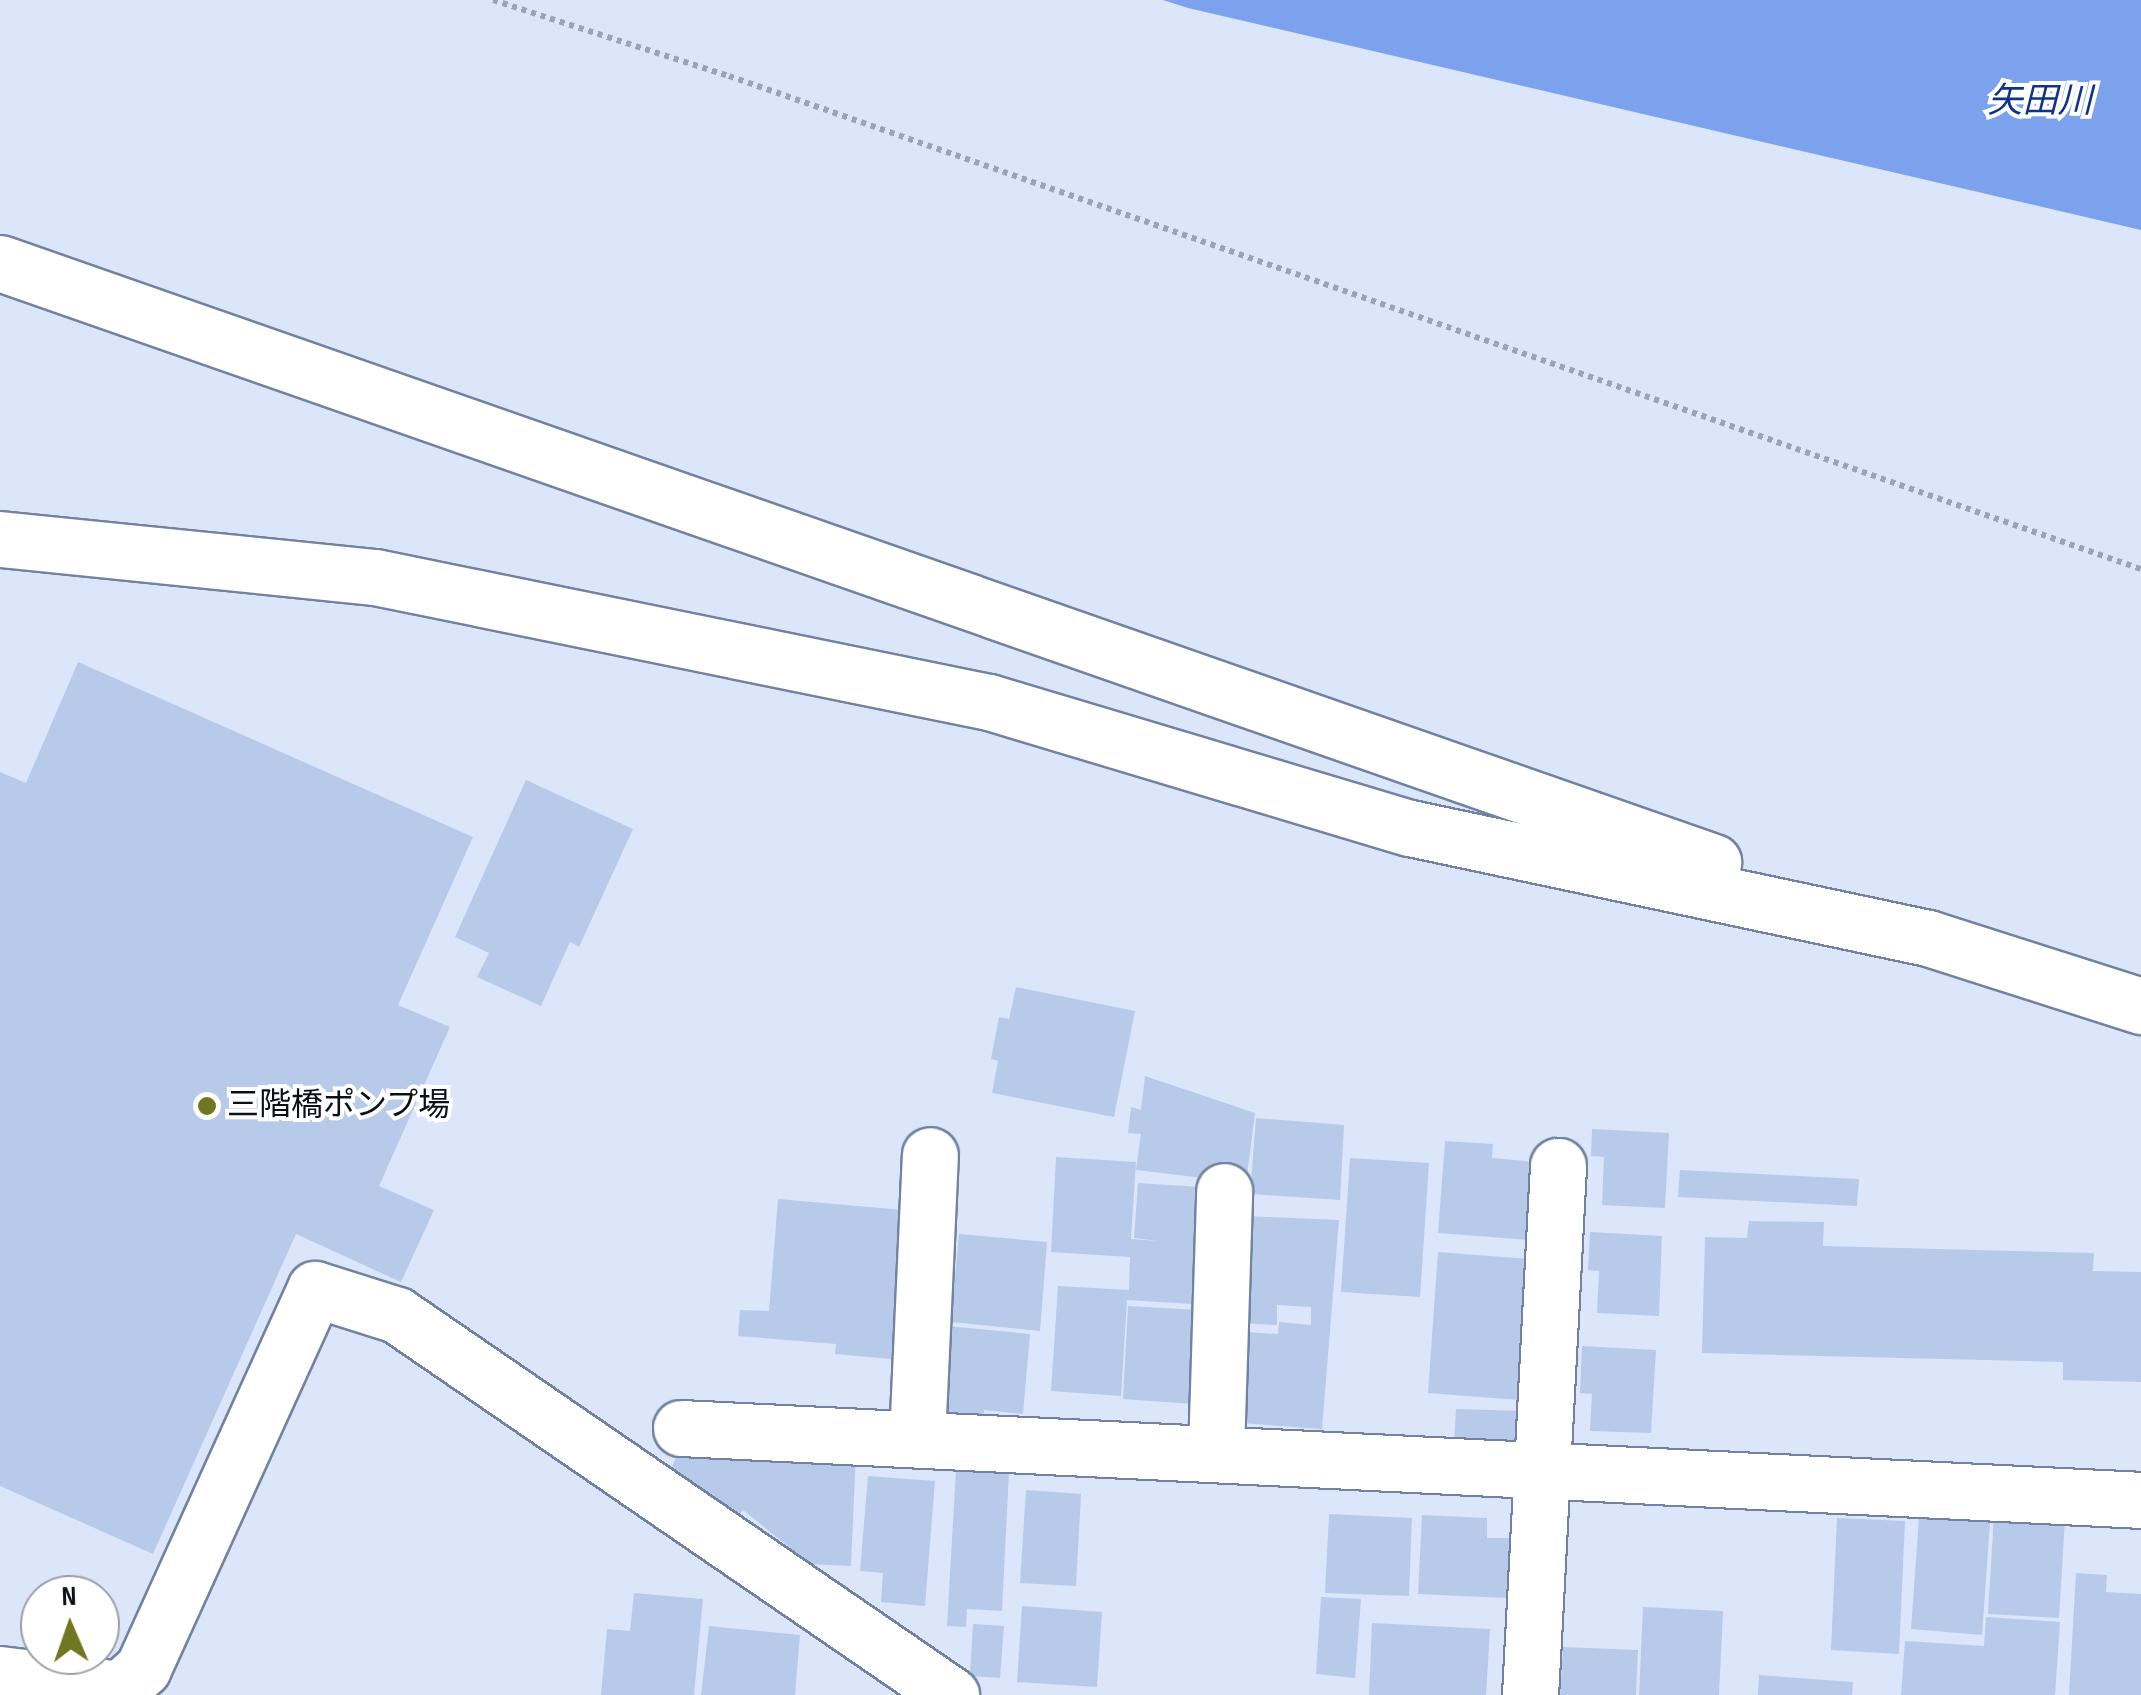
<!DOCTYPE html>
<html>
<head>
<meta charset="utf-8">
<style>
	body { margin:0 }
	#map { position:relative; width:2141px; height:1695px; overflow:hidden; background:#dbe6fa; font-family:"Sofia Sans Condensed","Noto Sans JP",sans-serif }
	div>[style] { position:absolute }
	.water>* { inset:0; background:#7ca2ee }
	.building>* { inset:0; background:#b8caea }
	.path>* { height:6px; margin-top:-3px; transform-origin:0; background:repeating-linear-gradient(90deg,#9ba4b5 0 5px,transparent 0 10px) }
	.roads { filter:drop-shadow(2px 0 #7282a0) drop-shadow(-2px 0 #7282a0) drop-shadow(0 2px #7282a0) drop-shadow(0 -2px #7282a0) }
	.minor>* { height:55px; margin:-27.5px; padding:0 27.5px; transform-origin:27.5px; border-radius:27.5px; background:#fff }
	.tertiary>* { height:55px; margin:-27.5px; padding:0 27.5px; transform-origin:27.5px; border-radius:27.5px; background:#fff }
	.dots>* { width:28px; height:28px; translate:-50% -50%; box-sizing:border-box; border:5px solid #fff; border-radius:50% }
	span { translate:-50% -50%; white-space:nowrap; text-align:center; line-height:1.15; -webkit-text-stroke:8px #fff; paint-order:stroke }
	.poi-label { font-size:32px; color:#0a101b }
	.left { translate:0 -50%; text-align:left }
	.water-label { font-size:35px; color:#0e3489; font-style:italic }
	.north { position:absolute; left:20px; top:1575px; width:100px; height:100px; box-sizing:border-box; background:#fff; border:2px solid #9d9fa4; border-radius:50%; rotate:358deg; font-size:28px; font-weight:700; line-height:40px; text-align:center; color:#0a101b }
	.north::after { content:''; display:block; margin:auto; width:35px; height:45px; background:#717720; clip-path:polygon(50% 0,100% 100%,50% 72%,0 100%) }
</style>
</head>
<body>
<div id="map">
	<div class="water">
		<div style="clip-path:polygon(1163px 0,2141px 0,2141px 230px,1188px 8px)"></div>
	</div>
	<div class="building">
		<div style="clip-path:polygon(78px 662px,473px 837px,398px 1005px,450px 1027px,379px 1186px,434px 1210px,401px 1282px,296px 1234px,153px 1554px,0 1486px,0 772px,26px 783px)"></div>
		<div style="clip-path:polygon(526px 780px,633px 829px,579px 947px,570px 942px,541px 1006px,477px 977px,489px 953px,455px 937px)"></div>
		<div style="clip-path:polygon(1016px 987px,1135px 1011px,1114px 1117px,992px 1093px,998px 1061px,991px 1059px,999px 1017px,1009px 1019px)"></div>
		<div style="clip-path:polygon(1145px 1076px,1255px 1113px,1246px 1183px,1136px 1170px,1141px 1134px,1128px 1133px,1131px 1107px,1141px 1110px)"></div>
		<div style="clip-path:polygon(1256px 1118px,1344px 1125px,1340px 1200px,1250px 1194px)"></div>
		<div style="clip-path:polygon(1592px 1129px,1669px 1133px,1665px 1208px,1602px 1205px,1604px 1157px,1591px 1156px)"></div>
		<div style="clip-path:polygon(1445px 1141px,1493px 1144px,1492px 1158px,1536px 1162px,1529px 1240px,1438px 1233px)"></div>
		<div style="clip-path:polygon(1056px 1157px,1136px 1162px,1131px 1239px,1159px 1241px,1134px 1238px,1138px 1183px,1216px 1188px,1208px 1305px,1127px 1300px,1121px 1396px,1051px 1391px,1058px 1286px,1129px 1290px,1130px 1257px,1051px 1252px)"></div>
		<div style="clip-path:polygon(1350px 1158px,1429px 1163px,1420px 1297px,1341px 1292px)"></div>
		<div style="clip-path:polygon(1680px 1170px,1859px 1179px,1857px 1206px,1678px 1197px)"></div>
		<div style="clip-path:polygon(778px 1199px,903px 1210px,891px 1359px,835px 1354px,836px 1344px,738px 1336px,740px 1310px,769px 1311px)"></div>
		<div style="clip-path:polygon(1244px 1216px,1339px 1220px,1322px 1429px,1241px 1423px,1246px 1332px,1278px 1334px,1279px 1322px,1311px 1325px,1311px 1307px,1277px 1305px,1277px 1325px,1238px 1323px)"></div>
		<div style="clip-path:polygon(1749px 1221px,1824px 1222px,1823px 1246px,2094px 1253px,2093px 1271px,2141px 1272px,2141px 1382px,2063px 1380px,2063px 1362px,1702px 1353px,1705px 1237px,1747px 1238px)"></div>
		<div style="clip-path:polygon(1590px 1232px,1662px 1236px,1659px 1316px,1597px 1313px,1599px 1271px,1588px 1270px)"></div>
		<div style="clip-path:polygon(959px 1234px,1047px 1242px,1040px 1331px,951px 1322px)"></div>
		<div style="clip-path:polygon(1438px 1252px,1530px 1259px,1519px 1400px,1428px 1393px)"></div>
		<div style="clip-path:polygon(1128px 1306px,1199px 1310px,1193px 1404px,1123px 1399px)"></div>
		<div style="clip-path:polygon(947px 1326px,1030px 1334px,1023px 1414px,984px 1410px,983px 1420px,940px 1418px)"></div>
		<div style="clip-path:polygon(1582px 1346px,1656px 1350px,1651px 1433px,1590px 1431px,1592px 1394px,1580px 1393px)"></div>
		<div style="clip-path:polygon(1456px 1409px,1527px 1411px,1526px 1449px,1454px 1445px)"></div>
		<div style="clip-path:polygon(682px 1442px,856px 1452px,851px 1566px,810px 1564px,743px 1510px,733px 1523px,669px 1475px)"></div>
		<div style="clip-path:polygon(956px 1470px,1009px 1472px,1002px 1611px,967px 1609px,966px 1627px,947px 1626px)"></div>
		<div style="clip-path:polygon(868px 1476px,935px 1481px,925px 1606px,881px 1602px,883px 1573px,860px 1571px)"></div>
		<div style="clip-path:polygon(1026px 1490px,1081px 1494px,1076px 1586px,1020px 1583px)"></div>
		<div style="clip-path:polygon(1329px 1514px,1412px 1518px,1409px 1596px,1325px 1593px)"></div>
		<div style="clip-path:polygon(1422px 1515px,1487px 1518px,1487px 1538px,1510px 1538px,1506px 1598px,1418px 1594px)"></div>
		<div style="clip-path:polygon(1994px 1515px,2065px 1519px,2059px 1618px,1988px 1614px)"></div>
		<div style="clip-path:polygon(1919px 1517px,1990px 1522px,1982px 1635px,1911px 1629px)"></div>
		<div style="clip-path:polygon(1837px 1518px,1905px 1521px,1899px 1654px,1831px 1650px)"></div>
		<div style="clip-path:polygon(2076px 1573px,2107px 1575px,2106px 1592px,2141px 1594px,2141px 1695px,2069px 1695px)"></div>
		<div style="clip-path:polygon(634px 1593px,703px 1599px,694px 1695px,601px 1695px,607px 1629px,630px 1631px)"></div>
		<div style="clip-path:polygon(1321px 1597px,1361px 1599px,1355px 1678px,1316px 1674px)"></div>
		<div style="clip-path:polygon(1022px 1606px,1102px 1612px,1097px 1687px,1017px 1682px)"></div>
		<div style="clip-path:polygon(1643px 1607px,1723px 1611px,1719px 1695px,1639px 1695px)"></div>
		<div style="clip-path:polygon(1986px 1617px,2060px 1622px,2055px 1695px,1901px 1695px,1905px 1641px,1984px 1646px)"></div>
		<div style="clip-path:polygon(1372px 1623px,1490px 1629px,1486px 1695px,1369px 1695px)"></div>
		<div style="clip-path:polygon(973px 1624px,1004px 1626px,1000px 1678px,970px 1676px)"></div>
		<div style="clip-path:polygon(709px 1626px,800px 1635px,795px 1695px,701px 1695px)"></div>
		<div style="clip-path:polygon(1563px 1647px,1638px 1650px,1636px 1695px,1560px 1695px)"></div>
		<div style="clip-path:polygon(1759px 1675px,1853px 1682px,1852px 1695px,1758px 1695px)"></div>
	</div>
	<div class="path">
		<div style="left:493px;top:0;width:248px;rotate:17.9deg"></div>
		<div style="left:729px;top:76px;width:1496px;rotate:19.25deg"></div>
	</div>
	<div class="roads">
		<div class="minor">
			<div style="left:681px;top:1428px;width:1462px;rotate:2.82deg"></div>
			<div style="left:917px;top:1439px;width:284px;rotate:-87.4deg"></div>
			<div style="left:1216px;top:1452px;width:261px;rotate:-88.2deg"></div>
			<div style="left:0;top:1674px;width:121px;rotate:7.1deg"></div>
			<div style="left:120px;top:1689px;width:31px;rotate:-42deg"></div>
			<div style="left:143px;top:1668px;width:416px;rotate:-65.6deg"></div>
			<div style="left:315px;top:1289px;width:86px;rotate:17.6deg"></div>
			<div style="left:397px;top:1315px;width:672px;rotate:34.45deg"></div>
			<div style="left:1530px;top:1695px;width:530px;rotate:-86.97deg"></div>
		</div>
		<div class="tertiary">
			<div style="left:0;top:263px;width:1815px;rotate:19.27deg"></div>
			<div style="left:0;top:539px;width:377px;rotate:5.8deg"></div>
			<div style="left:375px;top:577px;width:627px;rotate:11.51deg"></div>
			<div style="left:989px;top:702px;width:439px;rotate:16.7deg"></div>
			<div style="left:1410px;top:828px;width:530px;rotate:11.99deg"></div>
			<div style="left:1928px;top:938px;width:224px;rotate:17.7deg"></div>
		</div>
	</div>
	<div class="dots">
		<div style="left:207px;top:1106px;background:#717720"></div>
	</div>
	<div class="poi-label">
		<span class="left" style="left:227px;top:1106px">三階橋ポンプ場</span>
	</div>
	<div class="water-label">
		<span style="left:2040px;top:102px">矢田川</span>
	</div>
	<div class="north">N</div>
</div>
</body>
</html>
